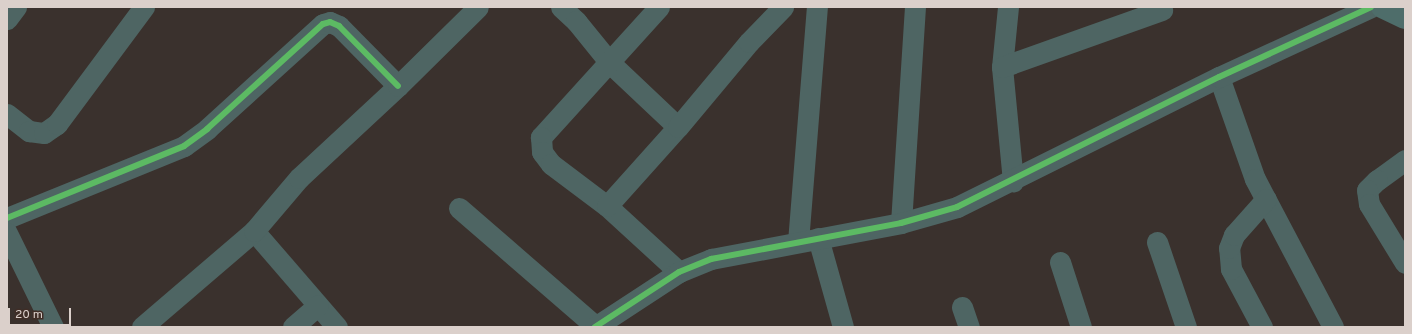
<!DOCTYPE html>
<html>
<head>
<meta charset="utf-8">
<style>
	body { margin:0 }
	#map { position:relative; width:1412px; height:334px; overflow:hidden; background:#3a312d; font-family:Overpass,sans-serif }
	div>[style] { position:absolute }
	.street>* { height:21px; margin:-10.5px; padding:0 10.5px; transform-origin:10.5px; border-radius:10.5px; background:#4e6563 }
	.secondary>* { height:22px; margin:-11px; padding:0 11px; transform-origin:11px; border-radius:11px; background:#4e6d6a }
	.cycleway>* { height:6px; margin:-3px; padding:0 3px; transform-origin:3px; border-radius:3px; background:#5cba63 }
	span { translate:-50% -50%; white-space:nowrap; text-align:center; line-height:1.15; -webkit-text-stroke:3px #402e27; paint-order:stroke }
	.frame { position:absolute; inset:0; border:8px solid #dbd0cb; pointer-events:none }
	.scale { position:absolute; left:8px; top:308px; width:63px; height:18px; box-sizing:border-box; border:2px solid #dbd0cb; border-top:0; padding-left:5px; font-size:12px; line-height:14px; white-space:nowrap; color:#dbd0cb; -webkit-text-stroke:3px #402e27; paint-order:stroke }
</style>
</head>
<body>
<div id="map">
	<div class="street">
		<div style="left:561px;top:7px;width:21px;rotate:43deg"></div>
		<div style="left:576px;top:21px;width:54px;rotate:51deg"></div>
		<div style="left:610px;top:63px;width:93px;rotate:43.3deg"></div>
		<div style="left:659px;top:7px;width:176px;rotate:132.2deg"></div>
		<div style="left:541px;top:137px;width:15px;rotate:86deg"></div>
		<div style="left:542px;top:152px;width:15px;rotate:53deg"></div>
		<div style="left:551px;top:164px;width:70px;rotate:36.9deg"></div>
		<div style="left:607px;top:206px;width:98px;rotate:42.5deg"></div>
		<div style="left:1008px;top:7px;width:60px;rotate:95.7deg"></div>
		<div style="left:1002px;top:67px;width:115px;rotate:84.5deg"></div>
		<div style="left:7px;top:19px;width:15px;rotate:-53deg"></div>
		<div style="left:1002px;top:67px;width:170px;rotate:-19.6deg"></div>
		<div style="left:1219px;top:77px;width:108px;rotate:70.6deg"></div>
		<div style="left:1255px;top:179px;width:167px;rotate:62.2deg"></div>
		<div style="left:7px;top:114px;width:28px;rotate:38deg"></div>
		<div style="left:29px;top:131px;width:15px;rotate:8deg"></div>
		<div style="left:44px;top:133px;width:16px;rotate:-35deg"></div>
		<div style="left:57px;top:124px;width:146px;rotate:-53.4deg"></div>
		<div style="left:1405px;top:160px;width:34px;rotate:144deg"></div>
		<div style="left:1377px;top:180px;width:14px;rotate:135deg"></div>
		<div style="left:1367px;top:190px;width:14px;rotate:82deg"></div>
		<div style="left:1369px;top:204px;width:69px;rotate:58.6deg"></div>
		<div style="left:607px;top:206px;width:106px;rotate:-48.1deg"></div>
		<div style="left:678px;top:127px;width:111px;rotate:-50.1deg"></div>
		<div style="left:749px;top:42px;width:49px;rotate:-45.8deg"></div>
		<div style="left:459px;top:208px;width:180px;rotate:40.9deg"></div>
		<div style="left:7px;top:218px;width:191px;rotate:-22.1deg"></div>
		<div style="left:184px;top:146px;width:29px;rotate:-36deg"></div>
		<div style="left:207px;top:129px;width:156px;rotate:-42.2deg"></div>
		<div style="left:323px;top:24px;width:7px;rotate:-16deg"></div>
		<div style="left:330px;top:22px;width:10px;rotate:24deg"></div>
		<div style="left:339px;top:26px;width:84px;rotate:45.5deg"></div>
		<div style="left:901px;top:223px;width:216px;rotate:-86.3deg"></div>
		<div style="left:254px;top:231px;width:127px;rotate:49.2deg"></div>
		<div style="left:7px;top:233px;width:105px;rotate:63.9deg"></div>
		<div style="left:818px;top:238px;width:92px;rotate:74.3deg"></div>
		<div style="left:798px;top:242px;width:236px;rotate:-85.4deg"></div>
		<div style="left:1157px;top:242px;width:90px;rotate:71.2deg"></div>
		<div style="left:1060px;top:262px;width:68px;rotate:72.1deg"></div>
		<div style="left:962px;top:307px;width:21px;rotate:71deg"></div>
		<div style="left:142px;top:327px;width:148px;rotate:-40.6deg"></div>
		<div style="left:254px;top:231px;width:70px;rotate:-49.7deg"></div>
		<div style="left:299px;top:178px;width:135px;rotate:-42.9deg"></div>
		<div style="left:398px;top:86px;width:112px;rotate:-44.6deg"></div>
		<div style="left:293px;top:327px;width:33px;rotate:-41deg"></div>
		<div style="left:595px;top:327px;width:100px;rotate:-33.2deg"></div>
		<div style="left:679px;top:272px;width:35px;rotate:-22deg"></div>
		<div style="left:711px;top:259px;width:193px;rotate:-10.7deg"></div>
		<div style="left:901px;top:223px;width:58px;rotate:-15.9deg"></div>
		<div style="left:957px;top:207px;width:292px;rotate:-26.4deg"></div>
		<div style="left:1219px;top:77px;width:167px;rotate:-24.7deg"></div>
		<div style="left:1262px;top:327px;width:66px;rotate:-118.1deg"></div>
		<div style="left:1231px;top:269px;width:21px;rotate:-95deg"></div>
		<div style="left:1229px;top:248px;width:14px;rotate:-69deg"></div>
		<div style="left:1234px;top:235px;width:48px;rotate:-48.4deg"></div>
	</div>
	<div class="secondary">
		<div style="left:1382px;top:7px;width:25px;rotate:26deg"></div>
	</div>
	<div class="cycleway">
		<div style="left:7px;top:218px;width:191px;rotate:-22.1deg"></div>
		<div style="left:184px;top:146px;width:29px;rotate:-36deg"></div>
		<div style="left:207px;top:129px;width:156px;rotate:-42.2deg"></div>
		<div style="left:323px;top:24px;width:7px;rotate:-16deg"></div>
		<div style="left:330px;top:22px;width:10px;rotate:24deg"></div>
		<div style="left:339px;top:26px;width:84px;rotate:45.5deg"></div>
		<div style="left:595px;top:327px;width:100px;rotate:-33.2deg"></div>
		<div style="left:679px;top:272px;width:35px;rotate:-22deg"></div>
		<div style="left:711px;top:259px;width:193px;rotate:-10.7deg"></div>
		<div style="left:901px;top:223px;width:58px;rotate:-15.9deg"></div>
		<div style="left:957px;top:207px;width:292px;rotate:-26.4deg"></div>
		<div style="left:1219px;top:77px;width:167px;rotate:-24.7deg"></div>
	</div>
	<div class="frame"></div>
	<div class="scale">20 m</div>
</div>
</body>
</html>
